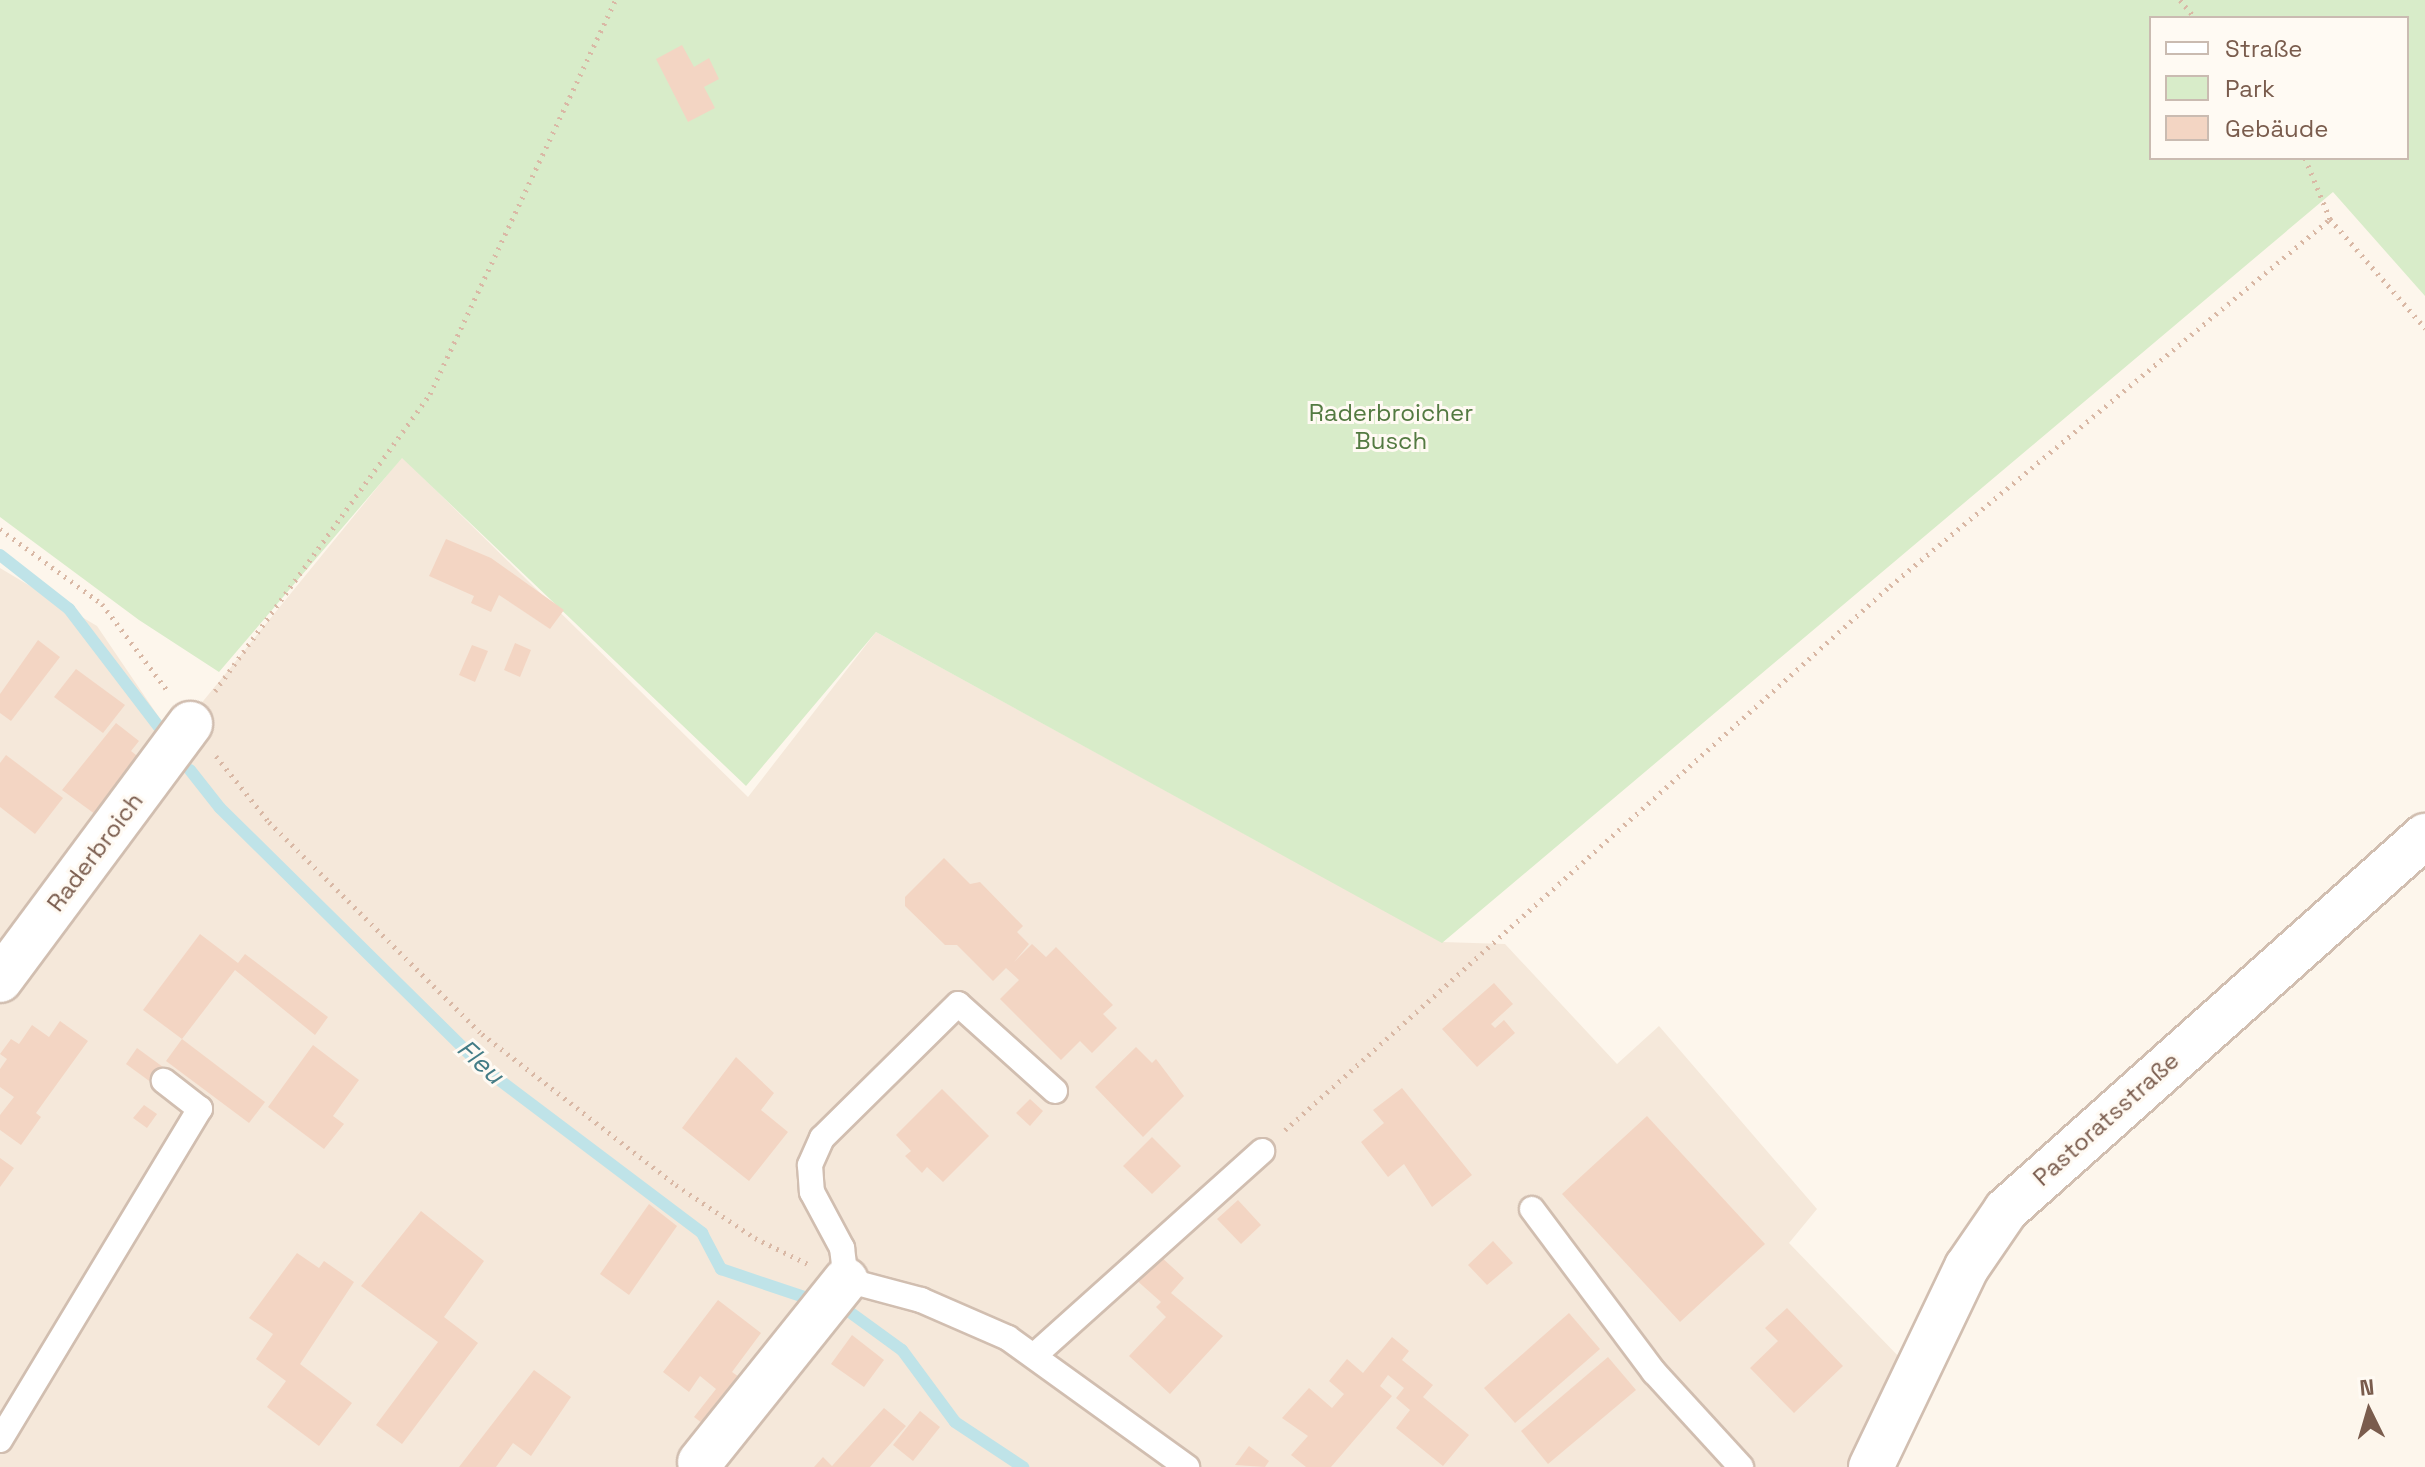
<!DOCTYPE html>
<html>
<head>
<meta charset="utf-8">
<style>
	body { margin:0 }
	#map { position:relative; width:2425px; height:1467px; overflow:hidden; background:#fdf6ec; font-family:"Space Grotesk",sans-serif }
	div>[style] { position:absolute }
	.residential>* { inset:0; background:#f5e8da }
	.green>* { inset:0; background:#d8ecc9 }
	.stream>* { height:12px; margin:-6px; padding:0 6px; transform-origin:6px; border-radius:6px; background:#bfe3e8 }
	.building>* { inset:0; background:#f3d5c3 }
	.path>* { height:5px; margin-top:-2.5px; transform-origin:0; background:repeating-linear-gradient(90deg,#d9b8a5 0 2px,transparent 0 8px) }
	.roads { filter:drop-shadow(2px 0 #d1beb0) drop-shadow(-2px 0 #d1beb0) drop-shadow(0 2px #d1beb0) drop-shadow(0 -2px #d1beb0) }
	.service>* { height:24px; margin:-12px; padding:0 12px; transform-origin:12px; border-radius:12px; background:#fff }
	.minor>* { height:44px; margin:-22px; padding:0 22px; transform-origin:22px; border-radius:22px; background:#fff }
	span { translate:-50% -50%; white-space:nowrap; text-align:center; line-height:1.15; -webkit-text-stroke:6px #fffaf3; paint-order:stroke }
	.park-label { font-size:24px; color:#537a41 }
	.street-label { font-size:24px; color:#7a5c4d }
	.water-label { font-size:26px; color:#437c86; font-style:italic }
	.legend { position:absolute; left:2149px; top:16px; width:260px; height:144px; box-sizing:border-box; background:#fffaf3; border:2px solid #cabbb1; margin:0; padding:10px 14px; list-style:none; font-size:24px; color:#7a5c4d }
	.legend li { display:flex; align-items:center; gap:16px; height:40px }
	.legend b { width:40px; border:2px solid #cabbb1 }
	.north { position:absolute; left:2329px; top:1371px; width:80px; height:80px; -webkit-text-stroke:6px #fffaf3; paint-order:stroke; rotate:355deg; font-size:22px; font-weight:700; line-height:32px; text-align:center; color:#7a5c4d }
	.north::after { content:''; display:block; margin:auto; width:28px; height:36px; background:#7a5c4d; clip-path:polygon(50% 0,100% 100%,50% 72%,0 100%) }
</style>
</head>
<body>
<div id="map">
	<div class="residential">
		<div style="clip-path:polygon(402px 457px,748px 797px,876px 632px,1442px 942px,1505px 944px,1617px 1064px,1659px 1026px,1817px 1209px,1789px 1243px,1902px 1360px,1852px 1467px,0 1467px,0 568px,97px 626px,173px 738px)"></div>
	</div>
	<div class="green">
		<div style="clip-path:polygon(evenodd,0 0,2425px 0,2425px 296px,2333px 192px,1442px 943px,876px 632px,746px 786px,402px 458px,219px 672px,139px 620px,0 517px,0 0,2151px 18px,2407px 18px,2407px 158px,2151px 158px,2151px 18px)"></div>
	</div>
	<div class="stream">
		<div style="left:0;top:555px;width:88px;rotate:38deg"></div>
		<div style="left:69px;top:609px;width:148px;rotate:52.7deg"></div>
		<div style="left:190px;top:770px;width:48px;rotate:51.7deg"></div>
		<div style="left:220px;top:808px;width:373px;rotate:44.6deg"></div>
		<div style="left:486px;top:1070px;width:271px;rotate:37deg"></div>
		<div style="left:702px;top:1233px;width:41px;rotate:62.2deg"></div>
		<div style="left:721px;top:1269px;width:91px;rotate:18.6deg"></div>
		<div style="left:851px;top:1313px;width:63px;rotate:36deg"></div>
		<div style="left:902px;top:1350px;width:89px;rotate:53.6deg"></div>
		<div style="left:955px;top:1422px;width:82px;rotate:33.5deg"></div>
	</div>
	<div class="building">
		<div style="clip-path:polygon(682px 45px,694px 67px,709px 58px,719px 79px,704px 87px,715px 108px,688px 122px,656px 59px)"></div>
		<div style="clip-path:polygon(446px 539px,491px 558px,564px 610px,550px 629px,499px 595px,491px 612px,471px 603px,474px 596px,429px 576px)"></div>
		<div style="clip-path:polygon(38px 640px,60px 657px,11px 721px,0 713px,0 694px)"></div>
		<div style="clip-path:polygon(515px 643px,531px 650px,520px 677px,504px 670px)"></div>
		<div style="clip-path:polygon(472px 645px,488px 651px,475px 682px,459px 675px)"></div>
		<div style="clip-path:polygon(76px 669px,125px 705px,103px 733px,54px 697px)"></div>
		<div style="clip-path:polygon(116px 723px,139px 741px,131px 751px,141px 759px,99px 817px,62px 790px)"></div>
		<div style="clip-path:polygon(6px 755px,63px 798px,35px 834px,0 807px,0 763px)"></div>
		<div style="clip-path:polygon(944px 858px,970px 884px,980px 882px,1023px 926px,1017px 932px,1029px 944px,1014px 962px,1032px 944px,1046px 957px,1056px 947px,1113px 1005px,1103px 1014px,1117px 1028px,1092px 1053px,1080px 1041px,1061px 1060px,1000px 999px,1019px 980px,1006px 968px,993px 981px,957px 945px,945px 945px,905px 906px,905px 897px)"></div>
		<div style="clip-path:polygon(200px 934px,238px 963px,245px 954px,328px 1017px,315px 1035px,235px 970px,182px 1039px,143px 1010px)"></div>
		<div style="clip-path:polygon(1494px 983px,1513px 1004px,1491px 1024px,1495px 1028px,1504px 1020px,1515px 1033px,1477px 1067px,1442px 1029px)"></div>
		<div style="clip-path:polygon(60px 1021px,88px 1041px,36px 1113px,41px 1117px,21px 1145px,0 1130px,0 1115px,14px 1097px,0 1087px,0 1069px,7px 1059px,0 1054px,11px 1039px,19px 1044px,32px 1025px,49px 1037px)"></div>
		<div style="clip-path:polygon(182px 1039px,265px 1102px,249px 1123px,166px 1061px)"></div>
		<div style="clip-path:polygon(313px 1045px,359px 1080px,333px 1116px,344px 1124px,324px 1149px,268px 1107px)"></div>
		<div style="clip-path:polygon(1136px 1047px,1152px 1063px,1156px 1059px,1184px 1096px,1143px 1137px,1095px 1087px)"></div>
		<div style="clip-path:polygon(137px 1048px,163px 1067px,152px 1083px,126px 1064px)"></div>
		<div style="clip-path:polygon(736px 1057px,774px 1093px,761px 1110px,788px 1132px,749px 1181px,682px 1128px)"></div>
		<div style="clip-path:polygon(1402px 1088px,1472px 1175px,1432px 1207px,1404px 1164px,1388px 1177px,1361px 1142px,1384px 1123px,1373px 1110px)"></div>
		<div style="clip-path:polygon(942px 1089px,989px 1136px,943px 1182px,927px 1167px,922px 1173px,905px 1156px,911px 1151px,896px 1135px)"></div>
		<div style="clip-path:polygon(1030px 1099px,1043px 1111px,1030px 1126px,1016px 1113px)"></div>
		<div style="clip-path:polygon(144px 1105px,157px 1114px,147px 1128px,133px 1118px)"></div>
		<div style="clip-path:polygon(1647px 1116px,1765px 1244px,1680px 1322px,1562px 1194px)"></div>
		<div style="clip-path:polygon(1152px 1137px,1181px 1166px,1152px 1194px,1123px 1166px)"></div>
		<div style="clip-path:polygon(0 1158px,14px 1168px,0 1187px)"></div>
		<div style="clip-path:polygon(1238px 1200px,1261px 1225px,1241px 1244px,1217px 1219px)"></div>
		<div style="clip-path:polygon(649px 1204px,677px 1226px,629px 1295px,600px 1274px)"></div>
		<div style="clip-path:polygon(421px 1211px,484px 1261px,444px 1317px,478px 1343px,402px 1444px,376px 1425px,438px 1342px,361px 1286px)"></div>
		<div style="clip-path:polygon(1493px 1241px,1513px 1263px,1487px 1285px,1468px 1265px)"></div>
		<div style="clip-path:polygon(297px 1253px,319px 1268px,324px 1261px,354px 1282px,300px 1364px,352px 1403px,319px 1446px,267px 1407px,286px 1381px,256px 1359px,273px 1334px,249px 1318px)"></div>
		<div style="clip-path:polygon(1159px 1255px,1184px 1278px,1171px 1293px,1223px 1336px,1170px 1394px,1129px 1356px,1166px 1317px,1156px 1307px,1161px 1302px,1134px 1278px)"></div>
		<div style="clip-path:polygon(718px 1300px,761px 1333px,732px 1372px,746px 1382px,710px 1429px,694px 1417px,716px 1389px,700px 1376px,689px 1392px,663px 1372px)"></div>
		<div style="clip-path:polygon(1787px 1308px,1843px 1366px,1794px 1413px,1750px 1368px,1778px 1341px,1765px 1328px)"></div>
		<div style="clip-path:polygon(1569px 1313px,1600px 1349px,1515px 1423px,1484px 1388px)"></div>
		<div style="clip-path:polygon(852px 1335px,884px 1360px,864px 1387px,831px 1364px)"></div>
		<div style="clip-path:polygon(1392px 1337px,1409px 1351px,1402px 1360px,1433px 1385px,1423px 1397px,1469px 1435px,1443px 1466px,1396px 1428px,1410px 1410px,1396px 1398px,1404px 1388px,1388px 1375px,1380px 1386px,1392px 1396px,1331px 1467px,1306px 1467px,1291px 1455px,1308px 1436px,1282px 1418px,1309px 1388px,1332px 1408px,1344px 1394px,1329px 1381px,1347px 1359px,1363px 1373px)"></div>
		<div style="clip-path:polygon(1608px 1357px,1636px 1390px,1548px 1464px,1521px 1431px)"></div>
		<div style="clip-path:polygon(534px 1370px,571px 1397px,531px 1456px,513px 1443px,496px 1467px,459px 1467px)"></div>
		<div style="clip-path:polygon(884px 1408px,906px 1426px,870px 1467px,814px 1467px,823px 1457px,832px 1466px)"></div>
		<div style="clip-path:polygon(920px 1411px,940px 1427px,913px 1461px,893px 1445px)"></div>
		<div style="clip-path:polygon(1249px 1446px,1269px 1461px,1265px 1467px,1235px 1465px)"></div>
	</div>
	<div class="path">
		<div style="left:2180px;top:0;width:23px;rotate:50deg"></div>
		<div style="left:2305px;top:158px;width:66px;rotate:67.7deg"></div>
		<div style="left:2330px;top:219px;width:145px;rotate:48.9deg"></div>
		<div style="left:0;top:529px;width:127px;rotate:36.3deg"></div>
		<div style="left:102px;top:604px;width:108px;rotate:52.9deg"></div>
		<div style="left:215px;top:691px;width:367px;rotate:-54.1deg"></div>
		<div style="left:430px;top:394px;width:435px;rotate:-64.8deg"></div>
		<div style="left:216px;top:756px;width:85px;rotate:51.2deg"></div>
		<div style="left:269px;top:822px;width:301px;rotate:44.9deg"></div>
		<div style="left:482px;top:1034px;width:246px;rotate:37.9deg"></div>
		<div style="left:676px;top:1185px;width:95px;rotate:33.9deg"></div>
		<div style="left:755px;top:1238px;width:59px;rotate:26.1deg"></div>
		<div style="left:1285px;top:1130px;width:814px;rotate:-41.96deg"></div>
		<div style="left:1890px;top:586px;width:573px;rotate:-39.83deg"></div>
	</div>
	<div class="roads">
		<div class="service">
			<div style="left:1055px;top:1091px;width:130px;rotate:-138.1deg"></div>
			<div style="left:958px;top:1004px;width:191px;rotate:135.4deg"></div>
			<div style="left:822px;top:1138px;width:30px;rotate:114deg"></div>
			<div style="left:810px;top:1165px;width:27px;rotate:86deg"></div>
			<div style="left:812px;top:1192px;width:64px;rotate:61.8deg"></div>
			<div style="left:842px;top:1248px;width:32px;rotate:83deg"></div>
			<div style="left:846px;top:1280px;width:78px;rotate:14.9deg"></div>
			<div style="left:921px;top:1300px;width:95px;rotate:23.6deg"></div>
			<div style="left:1008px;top:1338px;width:221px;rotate:35.8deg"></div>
			<div style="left:1532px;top:1209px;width:204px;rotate:53.2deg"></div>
			<div style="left:1654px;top:1372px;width:129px;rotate:47.5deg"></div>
			<div style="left:1036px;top:1354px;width:304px;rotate:-41.9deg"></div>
			<div style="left:0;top:1440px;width:387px;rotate:-58.9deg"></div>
			<div style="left:200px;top:1109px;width:46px;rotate:-142.1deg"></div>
		</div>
		<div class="minor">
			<div style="left:0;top:980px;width:319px;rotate:-53.4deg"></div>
			<div style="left:700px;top:1462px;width:233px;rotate:-51.3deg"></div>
			<div style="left:1871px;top:1467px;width:222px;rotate:-64.4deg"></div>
			<div style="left:1967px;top:1267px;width:69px;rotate:-55.6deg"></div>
			<div style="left:2006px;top:1210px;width:562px;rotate:-41.75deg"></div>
		</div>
	</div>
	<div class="park-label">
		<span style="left:1391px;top:427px">Raderbroicher<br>Busch</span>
	</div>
	<div class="street-label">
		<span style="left:95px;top:852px;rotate:-53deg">Raderbroich</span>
		<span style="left:2106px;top:1119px;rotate:-42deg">Pastoratsstraße</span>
	</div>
	<div class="water-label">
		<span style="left:480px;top:1062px;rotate:42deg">Fleu</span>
	</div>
	<ul class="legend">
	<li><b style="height:10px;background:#fff"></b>Straße</li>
	<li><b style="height:22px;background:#d8ecc9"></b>Park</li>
	<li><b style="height:22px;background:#f3d5c3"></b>Gebäude</li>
	</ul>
	<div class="north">N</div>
</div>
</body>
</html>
